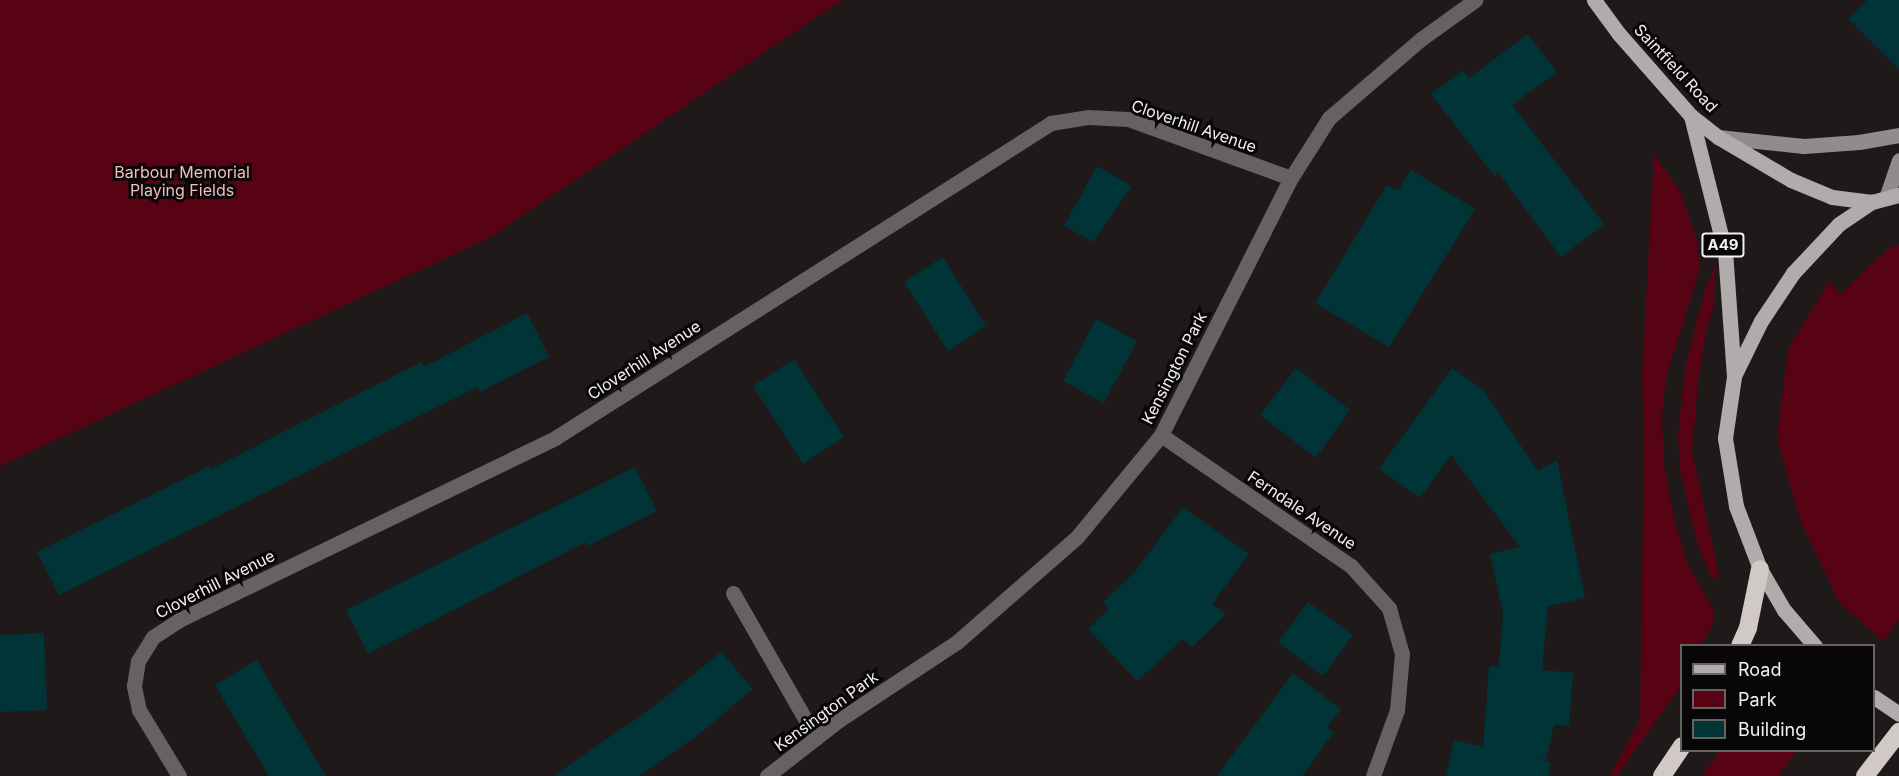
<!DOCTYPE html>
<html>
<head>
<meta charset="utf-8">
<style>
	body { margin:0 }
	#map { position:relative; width:1899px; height:776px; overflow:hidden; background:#1f1a19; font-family:Inter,sans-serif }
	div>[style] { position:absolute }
	.green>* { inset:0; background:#580314 }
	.building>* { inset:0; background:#013436 }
	.lane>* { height:15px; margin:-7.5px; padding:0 7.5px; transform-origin:7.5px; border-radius:7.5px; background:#666262 }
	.street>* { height:15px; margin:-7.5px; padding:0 7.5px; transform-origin:7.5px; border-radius:7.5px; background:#666262 }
	.secondary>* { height:15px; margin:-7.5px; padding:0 7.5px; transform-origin:7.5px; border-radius:7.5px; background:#918c8b }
	.primary>* { height:15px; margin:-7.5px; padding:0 7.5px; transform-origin:7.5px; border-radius:7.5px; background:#b2abab }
	.highway>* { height:18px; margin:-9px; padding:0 9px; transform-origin:9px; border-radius:9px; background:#d1c9c8 }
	span { translate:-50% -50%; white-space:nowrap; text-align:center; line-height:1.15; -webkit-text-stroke:6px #080606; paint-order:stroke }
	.shield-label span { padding:2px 4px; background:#080606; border:2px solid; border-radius:4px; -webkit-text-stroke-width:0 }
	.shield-label { font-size:15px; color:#f3efef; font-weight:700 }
	.street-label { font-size:16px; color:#f3efef }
	.park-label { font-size:16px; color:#f2bdbc }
	.legend { position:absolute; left:1680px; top:644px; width:195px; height:108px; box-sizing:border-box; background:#080606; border:2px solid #666363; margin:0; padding:8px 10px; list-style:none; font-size:18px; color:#f3efef }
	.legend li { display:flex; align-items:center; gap:12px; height:30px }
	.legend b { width:30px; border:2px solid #666363 }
</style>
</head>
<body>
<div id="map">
	<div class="green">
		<div style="clip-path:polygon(0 0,842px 0,491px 237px,0 466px)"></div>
		<div style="clip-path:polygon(1654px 154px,1680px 191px,1697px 240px,1700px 267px,1666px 378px,1662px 416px,1664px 464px,1674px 520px,1687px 563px,1713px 609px,1714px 623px,1701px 645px,1682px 646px,1681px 686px,1617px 776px,1610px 776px,1640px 720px,1644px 443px,1642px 376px)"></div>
		<div style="clip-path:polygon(1899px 245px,1899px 620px,1883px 641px,1840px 604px,1801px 522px,1777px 439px,1788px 349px,1829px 282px,1841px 294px,1890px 247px)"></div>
		<div style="clip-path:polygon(1715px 266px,1714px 303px,1706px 332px,1698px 381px,1692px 451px,1719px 575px,1715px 581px,1711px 576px,1699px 549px,1692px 521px,1680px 470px,1678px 433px,1685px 368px,1704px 293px)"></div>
		<div style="clip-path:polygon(1720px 751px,1720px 750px,1797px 751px,1778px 776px,1702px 776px)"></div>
	</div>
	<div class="building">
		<div style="clip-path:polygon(1867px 0,1899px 0,1899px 69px,1848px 19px)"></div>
		<div style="clip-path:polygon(1528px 34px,1557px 72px,1512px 105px,1604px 224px,1561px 257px,1498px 172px,1495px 177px,1431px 94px,1463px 70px,1469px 78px)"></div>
		<div style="clip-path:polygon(1097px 166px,1132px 186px,1093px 242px,1064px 226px)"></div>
		<div style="clip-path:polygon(1411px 170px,1475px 209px,1389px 347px,1315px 303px,1387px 185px,1398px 191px)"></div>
		<div style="clip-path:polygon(943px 257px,986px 326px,948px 351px,904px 282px)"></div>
		<div style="clip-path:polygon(527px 313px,549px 357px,480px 392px,478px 387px,59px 595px,37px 552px,210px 466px,211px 469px,421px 362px,424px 367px)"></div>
		<div style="clip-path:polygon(1096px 319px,1137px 341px,1104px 403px,1063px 381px)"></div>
		<div style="clip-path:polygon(794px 359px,844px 437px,803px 464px,753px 386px)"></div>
		<div style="clip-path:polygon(1296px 368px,1350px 410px,1316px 458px,1260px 415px)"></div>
		<div style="clip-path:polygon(1452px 368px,1484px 391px,1538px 471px,1557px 460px,1585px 598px,1548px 606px,1542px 670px,1573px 673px,1569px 726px,1554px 725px,1546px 760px,1534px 757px,1550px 762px,1549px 776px,1446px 776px,1454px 740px,1483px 747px,1489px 666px,1499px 666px,1503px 613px,1490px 554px,1520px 547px,1451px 455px,1420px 498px,1379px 469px)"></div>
		<div style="clip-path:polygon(635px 467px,657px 511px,588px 546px,586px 542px,368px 654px,346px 610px)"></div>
		<div style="clip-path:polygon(1183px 507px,1249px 554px,1212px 604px,1226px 614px,1192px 647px,1183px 639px,1137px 681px,1088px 629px,1109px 609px,1103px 602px,1134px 573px)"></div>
		<div style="clip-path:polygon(1308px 602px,1353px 635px,1323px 676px,1278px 642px)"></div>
		<div style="clip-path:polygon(44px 633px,47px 710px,0 712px,0 635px)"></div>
		<div style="clip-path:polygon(721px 652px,753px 689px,694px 738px,639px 776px,553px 776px,652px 708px)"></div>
		<div style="clip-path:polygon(257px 660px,276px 693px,326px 776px,269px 776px,215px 685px)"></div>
		<div style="clip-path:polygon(1293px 673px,1341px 709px,1327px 727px,1334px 732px,1302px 776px,1217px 776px)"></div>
	</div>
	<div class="lane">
		<div style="left:733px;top:593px;width:167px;rotate:60.2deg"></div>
	</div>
	<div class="street">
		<div style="left:1161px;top:435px;width:231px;rotate:34.6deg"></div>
		<div style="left:1351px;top:566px;width:57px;rotate:47.9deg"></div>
		<div style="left:1389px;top:608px;width:48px;rotate:74.2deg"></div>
		<div style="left:1402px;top:654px;width:56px;rotate:95.1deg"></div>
		<div style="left:1397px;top:710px;width:70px;rotate:110deg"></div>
		<div style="left:179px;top:776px;width:77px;rotate:-121.2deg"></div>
		<div style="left:139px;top:710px;width:25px;rotate:-102deg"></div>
		<div style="left:134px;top:686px;width:25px;rotate:-81deg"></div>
		<div style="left:138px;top:661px;width:28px;rotate:-58deg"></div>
		<div style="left:153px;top:637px;width:31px;rotate:-33deg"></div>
		<div style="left:179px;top:620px;width:418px;rotate:-25.8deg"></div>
		<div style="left:555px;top:438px;width:588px;rotate:-32.42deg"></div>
		<div style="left:1051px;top:123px;width:37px;rotate:-9deg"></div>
		<div style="left:1088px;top:117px;width:40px;rotate:2.9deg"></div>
		<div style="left:1128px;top:119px;width:173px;rotate:19.9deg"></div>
		<div style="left:767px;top:776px;width:91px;rotate:-37.9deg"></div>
		<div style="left:839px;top:720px;width:141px;rotate:-33.5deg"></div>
		<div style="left:957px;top:642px;width:159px;rotate:-41.2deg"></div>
		<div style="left:1077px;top:537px;width:132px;rotate:-50.5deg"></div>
		<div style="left:1161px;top:435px;width:288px;rotate:-63.2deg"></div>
		<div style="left:1291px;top:178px;width:71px;rotate:-57.7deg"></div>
		<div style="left:1329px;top:118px;width:121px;rotate:-40.7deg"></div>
		<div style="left:1421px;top:39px;width:67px;rotate:-35.8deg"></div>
	</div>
	<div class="secondary">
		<div style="left:1718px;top:137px;width:86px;rotate:6deg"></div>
		<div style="left:1804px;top:146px;width:55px;rotate:-4.2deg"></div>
		<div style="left:1859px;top:142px;width:41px;rotate:-9.9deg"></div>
		<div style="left:1886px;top:198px;width:40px;rotate:-71.1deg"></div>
	</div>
	<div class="primary">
		<div style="left:1594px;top:0;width:42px;rotate:53.7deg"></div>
		<div style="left:1619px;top:34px;width:109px;rotate:48.7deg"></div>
		<div style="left:1691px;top:116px;width:34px;rotate:38deg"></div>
		<div style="left:1718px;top:137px;width:85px;rotate:30.5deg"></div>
		<div style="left:1791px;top:180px;width:44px;rotate:22.5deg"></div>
		<div style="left:1832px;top:197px;width:40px;rotate:7.1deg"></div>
		<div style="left:1691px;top:116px;width:139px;rotate:75.9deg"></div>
		<div style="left:1725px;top:251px;width:126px;rotate:85.9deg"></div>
		<div style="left:1734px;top:377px;width:62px;rotate:98.4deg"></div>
		<div style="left:1725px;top:438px;width:69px;rotate:80.8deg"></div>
		<div style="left:1736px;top:506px;width:67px;rotate:69.1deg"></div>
		<div style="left:1760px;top:569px;width:48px;rotate:59.7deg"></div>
		<div style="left:1784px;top:610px;width:48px;rotate:49.3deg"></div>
		<div style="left:1735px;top:374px;width:59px;rotate:-63.9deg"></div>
		<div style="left:1761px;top:321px;width:58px;rotate:-56.3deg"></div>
		<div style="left:1793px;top:273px;width:67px;rotate:-46.8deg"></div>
		<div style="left:1839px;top:224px;width:40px;rotate:-34deg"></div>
		<div style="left:1872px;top:202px;width:28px;rotate:-15deg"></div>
		<div style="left:1874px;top:697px;width:30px;rotate:34deg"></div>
	</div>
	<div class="highway">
		<div style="left:1740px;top:646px;width:20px;rotate:-66deg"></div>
		<div style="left:1748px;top:628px;width:60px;rotate:-78.5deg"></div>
		<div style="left:1662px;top:776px;width:36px;rotate:-56deg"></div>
		<div style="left:1865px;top:776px;width:56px;rotate:-52.3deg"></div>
	</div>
	<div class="shield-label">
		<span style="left:1723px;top:245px">A49</span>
	</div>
	<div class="street-label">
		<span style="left:1676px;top:68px;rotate:47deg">Saintfield Road</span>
		<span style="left:1194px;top:126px;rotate:19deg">Cloverhill Avenue</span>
		<span style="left:644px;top:360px;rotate:-33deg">Cloverhill Avenue</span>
		<span style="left:1174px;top:368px;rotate:-63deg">Kensington Park</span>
		<span style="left:1302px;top:510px;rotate:34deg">Ferndale Avenue</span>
		<span style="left:215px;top:584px;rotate:-27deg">Cloverhill Avenue</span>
		<span style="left:826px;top:711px;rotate:-36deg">Kensington Park</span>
	</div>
	<div class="park-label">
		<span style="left:182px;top:181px">Barbour Memorial<br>Playing Fields</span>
	</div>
	<ul class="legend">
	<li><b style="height:8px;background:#b2abab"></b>Road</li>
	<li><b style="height:16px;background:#580314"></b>Park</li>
	<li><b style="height:16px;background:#013436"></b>Building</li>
	</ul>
</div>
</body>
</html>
